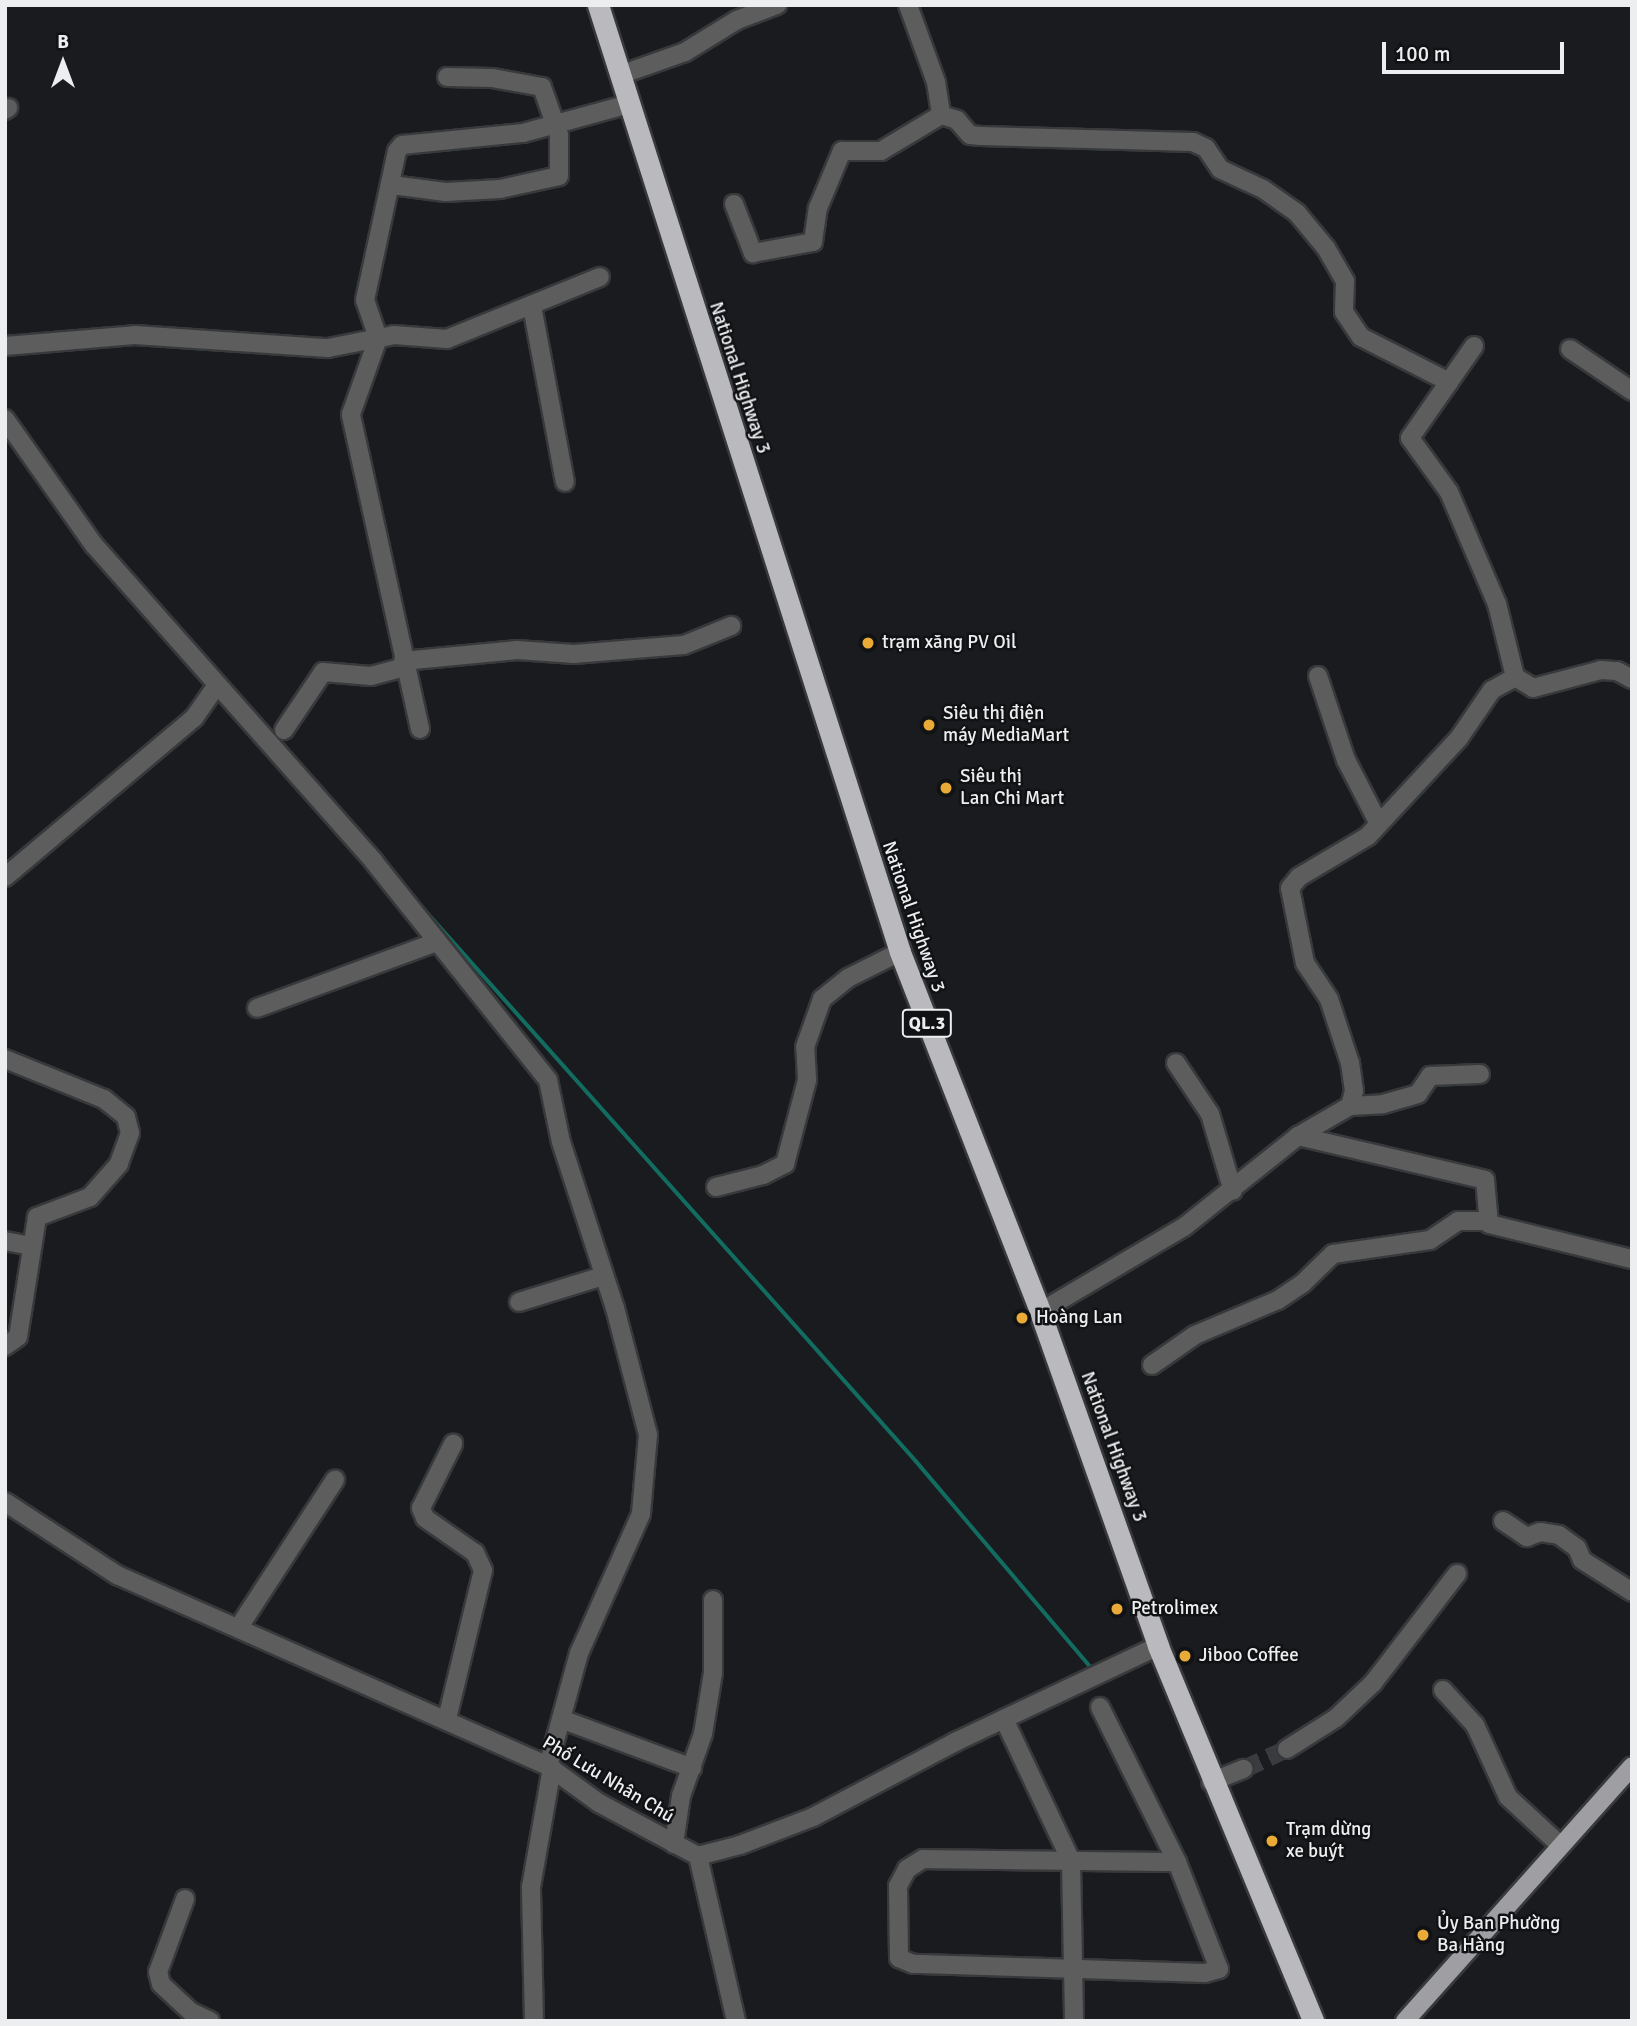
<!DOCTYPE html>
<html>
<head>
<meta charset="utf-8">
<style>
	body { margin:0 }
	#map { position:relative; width:1637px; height:2026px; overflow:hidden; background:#191b1e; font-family:Signika,sans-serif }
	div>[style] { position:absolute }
	.stream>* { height:3.5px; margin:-1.75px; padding:0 1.75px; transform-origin:1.75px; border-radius:1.75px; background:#126d60 }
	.minor-tunnel>* { height:18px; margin-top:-9px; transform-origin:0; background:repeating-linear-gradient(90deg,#393b3e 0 18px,transparent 0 27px) }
	.roads { filter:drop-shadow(2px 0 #37393b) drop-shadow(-2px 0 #37393b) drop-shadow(0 2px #37393b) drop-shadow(0 -2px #37393b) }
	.minor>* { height:18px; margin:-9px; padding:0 9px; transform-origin:9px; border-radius:9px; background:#5d5d5e }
	.major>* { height:18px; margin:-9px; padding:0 9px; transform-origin:9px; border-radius:9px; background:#9f9fa3 }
	.highway>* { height:21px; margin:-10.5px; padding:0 10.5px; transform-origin:10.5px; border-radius:10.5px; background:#bababe }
	.dots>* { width:19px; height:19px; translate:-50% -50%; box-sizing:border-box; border:4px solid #101214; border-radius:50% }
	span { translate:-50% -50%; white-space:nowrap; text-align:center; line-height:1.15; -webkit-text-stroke:5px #101214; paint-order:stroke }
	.shield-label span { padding:2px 5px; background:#101214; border:2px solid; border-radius:5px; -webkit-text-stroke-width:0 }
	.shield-label { font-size:18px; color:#eceef0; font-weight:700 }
	.street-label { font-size:19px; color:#eceef0 }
	.poi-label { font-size:19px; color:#eceef0 }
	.left { translate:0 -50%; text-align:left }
	.frame { position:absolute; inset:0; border:7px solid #eceef0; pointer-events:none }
	.north { position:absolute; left:28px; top:28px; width:70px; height:70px; -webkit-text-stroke:5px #101214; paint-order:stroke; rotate:0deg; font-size:19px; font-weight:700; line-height:28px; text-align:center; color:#eceef0 }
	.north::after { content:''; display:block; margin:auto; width:24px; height:32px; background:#eceef0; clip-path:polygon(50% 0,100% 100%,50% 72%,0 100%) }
	.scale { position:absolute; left:1382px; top:42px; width:182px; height:32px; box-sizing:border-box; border:4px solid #eceef0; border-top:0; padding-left:9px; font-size:21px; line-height:24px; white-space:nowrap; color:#eceef0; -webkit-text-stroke:5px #101214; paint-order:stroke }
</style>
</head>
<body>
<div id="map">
	<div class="stream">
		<div style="left:415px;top:899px;width:753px;rotate:48.28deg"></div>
		<div style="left:916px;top:1461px;width:275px;rotate:49.7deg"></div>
	</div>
	<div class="minor-tunnel">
		<div style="left:1244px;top:1769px;width:47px;rotate:-24.9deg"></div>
	</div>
	<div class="roads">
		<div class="minor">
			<div style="left:908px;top:5px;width:82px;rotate:70deg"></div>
			<div style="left:936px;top:82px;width:33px;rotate:81deg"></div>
			<div style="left:620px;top:75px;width:69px;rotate:-19.5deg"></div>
			<div style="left:685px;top:52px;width:61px;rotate:-31.6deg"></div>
			<div style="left:737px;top:20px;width:43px;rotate:-20.6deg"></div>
			<div style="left:5px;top:110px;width:4px;rotate:-34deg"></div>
			<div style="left:392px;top:185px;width:54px;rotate:7.4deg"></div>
			<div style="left:446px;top:192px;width:54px;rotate:-3.2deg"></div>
			<div style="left:500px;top:189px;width:60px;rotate:-12.4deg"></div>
			<div style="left:559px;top:176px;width:41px;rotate:-90deg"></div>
			<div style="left:559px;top:135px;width:51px;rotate:-109.5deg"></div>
			<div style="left:542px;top:87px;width:51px;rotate:-169.8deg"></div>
			<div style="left:492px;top:78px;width:45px;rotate:-178.7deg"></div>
			<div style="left:734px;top:204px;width:53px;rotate:68.8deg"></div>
			<div style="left:753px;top:253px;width:61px;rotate:-10.4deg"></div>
			<div style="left:813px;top:242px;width:34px;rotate:-82deg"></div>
			<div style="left:818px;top:208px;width:62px;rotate:-67.2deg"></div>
			<div style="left:842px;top:151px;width:39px"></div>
			<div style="left:881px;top:151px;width:70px;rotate:-31deg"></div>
			<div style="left:941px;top:115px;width:17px;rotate:17deg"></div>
			<div style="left:957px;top:120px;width:20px;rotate:49deg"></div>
			<div style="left:970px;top:135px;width:11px;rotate:5deg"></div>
			<div style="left:981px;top:136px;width:212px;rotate:1.6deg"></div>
			<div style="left:1193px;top:142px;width:14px;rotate:25deg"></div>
			<div style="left:1206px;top:148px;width:25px;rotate:56deg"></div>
			<div style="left:1220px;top:169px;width:47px;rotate:24.9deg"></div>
			<div style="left:1263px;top:189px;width:42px;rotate:35.2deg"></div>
			<div style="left:1297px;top:213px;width:45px;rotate:50.4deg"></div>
			<div style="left:1326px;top:248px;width:38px;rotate:60deg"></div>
			<div style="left:1345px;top:281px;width:31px;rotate:92deg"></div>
			<div style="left:1344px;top:312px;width:30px;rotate:56deg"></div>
			<div style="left:1361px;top:337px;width:99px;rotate:27.1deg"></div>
			<div style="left:532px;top:306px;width:179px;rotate:79.4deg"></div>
			<div style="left:5px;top:346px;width:130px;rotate:-4.8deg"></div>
			<div style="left:135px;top:335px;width:193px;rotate:3.9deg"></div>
			<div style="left:328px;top:348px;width:67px;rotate:-11.1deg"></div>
			<div style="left:394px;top:335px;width:53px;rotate:4.3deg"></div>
			<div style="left:447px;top:339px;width:165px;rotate:-22.1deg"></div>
			<div style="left:1474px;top:346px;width:112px;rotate:124.8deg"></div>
			<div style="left:1410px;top:438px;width:67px;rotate:54.2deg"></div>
			<div style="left:1449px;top:492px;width:122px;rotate:66.8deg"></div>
			<div style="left:1497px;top:604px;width:75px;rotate:76.1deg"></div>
			<div style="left:1515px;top:677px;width:21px;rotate:31deg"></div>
			<div style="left:1533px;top:688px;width:70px;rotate:-14.8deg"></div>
			<div style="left:1601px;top:670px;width:16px;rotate:4deg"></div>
			<div style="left:1617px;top:671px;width:17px;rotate:28deg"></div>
			<div style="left:1570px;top:349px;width:75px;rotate:34.1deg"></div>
			<div style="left:5px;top:419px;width:154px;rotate:54.8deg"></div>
			<div style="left:94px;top:545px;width:423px;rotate:48.5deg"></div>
			<div style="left:374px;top:862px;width:279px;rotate:51.4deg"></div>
			<div style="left:548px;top:1080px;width:63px;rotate:78.2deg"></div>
			<div style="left:561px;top:1142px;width:175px;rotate:72deg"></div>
			<div style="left:615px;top:1308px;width:131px;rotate:75.4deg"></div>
			<div style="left:648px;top:1435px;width:79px;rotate:95.1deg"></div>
			<div style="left:641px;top:1514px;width:152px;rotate:114deg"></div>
			<div style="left:579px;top:1653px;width:117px;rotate:105.3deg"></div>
			<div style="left:403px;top:661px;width:115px;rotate:-5.5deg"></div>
			<div style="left:517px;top:650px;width:57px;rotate:4deg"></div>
			<div style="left:574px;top:654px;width:110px;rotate:-4.7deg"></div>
			<div style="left:684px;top:645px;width:51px;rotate:-22deg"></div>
			<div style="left:1318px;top:676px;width:89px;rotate:71.6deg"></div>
			<div style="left:1346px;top:760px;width:70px;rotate:62.7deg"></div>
			<div style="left:420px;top:729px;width:322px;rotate:-102.4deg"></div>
			<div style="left:351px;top:414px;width:81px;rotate:-70.4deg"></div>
			<div style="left:378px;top:338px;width:40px;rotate:-108.9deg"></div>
			<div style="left:365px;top:300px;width:152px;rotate:-77.9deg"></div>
			<div style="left:397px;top:151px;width:8px;rotate:-50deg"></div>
			<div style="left:402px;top:145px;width:122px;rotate:-5.7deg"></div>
			<div style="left:523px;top:133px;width:110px;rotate:-15.3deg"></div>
			<div style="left:284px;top:730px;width:70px;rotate:-56.1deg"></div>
			<div style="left:323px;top:672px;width:48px;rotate:4.8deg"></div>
			<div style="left:371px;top:676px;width:34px;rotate:-15deg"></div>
			<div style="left:5px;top:877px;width:247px;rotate:-40.1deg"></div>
			<div style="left:194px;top:718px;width:40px;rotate:-55.1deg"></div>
			<div style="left:257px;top:1008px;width:191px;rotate:-20.2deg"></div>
			<div style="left:5px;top:1059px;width:107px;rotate:22deg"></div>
			<div style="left:104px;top:1099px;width:28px;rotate:39deg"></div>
			<div style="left:126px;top:1117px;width:16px;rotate:76deg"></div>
			<div style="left:130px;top:1133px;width:33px;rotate:110deg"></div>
			<div style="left:119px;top:1164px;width:44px;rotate:131.3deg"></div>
			<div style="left:90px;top:1197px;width:57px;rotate:159.3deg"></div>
			<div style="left:37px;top:1217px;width:121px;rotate:99deg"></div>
			<div style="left:18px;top:1337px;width:16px;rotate:145deg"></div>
			<div style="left:1176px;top:1063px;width:61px;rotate:56.3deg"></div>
			<div style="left:1210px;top:1114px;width:80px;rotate:73.4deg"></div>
			<div style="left:1350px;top:1106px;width:33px;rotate:-3deg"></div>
			<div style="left:1383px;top:1104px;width:36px;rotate:-16deg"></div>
			<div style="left:1418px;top:1094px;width:22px;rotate:-56deg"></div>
			<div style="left:1430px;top:1076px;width:50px;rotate:-2.3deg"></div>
			<div style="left:1298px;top:1136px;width:192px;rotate:13.2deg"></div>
			<div style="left:1485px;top:1180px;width:44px;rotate:84.8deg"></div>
			<div style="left:1489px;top:1224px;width:147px;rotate:13.8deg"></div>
			<div style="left:716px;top:1187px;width:49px;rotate:-14.3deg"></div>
			<div style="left:763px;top:1175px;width:25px;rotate:-27deg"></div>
			<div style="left:785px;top:1164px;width:87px;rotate:-75.3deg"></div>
			<div style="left:807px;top:1080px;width:33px;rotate:-93deg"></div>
			<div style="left:805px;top:1047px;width:51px;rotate:-70.5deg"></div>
			<div style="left:822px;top:999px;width:33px;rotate:-39deg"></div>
			<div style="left:848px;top:978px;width:58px;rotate:-26.6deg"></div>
			<div style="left:5px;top:1241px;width:25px;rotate:11deg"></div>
			<div style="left:519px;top:1302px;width:88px;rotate:-17.2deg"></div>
			<div style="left:1040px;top:1312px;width:167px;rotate:-30.6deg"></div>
			<div style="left:1184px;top:1227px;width:146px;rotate:-38.6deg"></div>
			<div style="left:1298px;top:1136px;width:60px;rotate:-30deg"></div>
			<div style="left:1350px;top:1106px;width:16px;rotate:-75deg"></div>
			<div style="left:1354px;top:1091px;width:28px;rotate:-98deg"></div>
			<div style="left:1350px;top:1063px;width:67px;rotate:-108.2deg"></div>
			<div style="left:1329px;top:999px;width:43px;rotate:-123.7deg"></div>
			<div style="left:1305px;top:963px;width:76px;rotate:-101.3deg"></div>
			<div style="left:1290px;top:888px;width:14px;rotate:-51deg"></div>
			<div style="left:1299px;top:877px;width:80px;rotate:-30.7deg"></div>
			<div style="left:1368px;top:836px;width:134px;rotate:-47.1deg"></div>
			<div style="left:1459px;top:738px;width:58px;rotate:-55.5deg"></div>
			<div style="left:1492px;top:690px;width:26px;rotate:-29deg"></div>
			<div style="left:1152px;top:1365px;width:52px;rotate:-34.9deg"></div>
			<div style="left:1195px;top:1335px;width:90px;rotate:-22.9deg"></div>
			<div style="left:1278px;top:1300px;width:30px;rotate:-34deg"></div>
			<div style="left:1303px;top:1283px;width:42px;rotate:-44deg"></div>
			<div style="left:1333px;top:1254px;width:98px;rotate:-8.2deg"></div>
			<div style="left:1430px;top:1240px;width:34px;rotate:-34deg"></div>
			<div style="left:1458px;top:1221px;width:28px"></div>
			<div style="left:5px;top:1502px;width:134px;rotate:33.1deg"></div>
			<div style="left:117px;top:1575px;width:471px;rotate:23.9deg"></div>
			<div style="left:548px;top:1766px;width:63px;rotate:36deg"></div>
			<div style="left:599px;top:1803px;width:112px;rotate:28.2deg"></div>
			<div style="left:698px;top:1856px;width:43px;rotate:-14.7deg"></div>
			<div style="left:740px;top:1845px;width:78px;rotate:-21deg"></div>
			<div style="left:813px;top:1817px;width:161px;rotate:-27.8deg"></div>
			<div style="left:955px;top:1742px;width:225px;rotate:-25.3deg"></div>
			<div style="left:1503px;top:1521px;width:29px;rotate:34deg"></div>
			<div style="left:1527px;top:1537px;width:14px;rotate:-21deg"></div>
			<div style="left:1540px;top:1532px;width:19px;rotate:9deg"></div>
			<div style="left:1559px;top:1535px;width:22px;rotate:36deg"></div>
			<div style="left:1577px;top:1548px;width:13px;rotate:67deg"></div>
			<div style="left:1582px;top:1560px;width:59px;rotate:32.6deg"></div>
			<div style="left:239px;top:1627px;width:176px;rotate:-56.9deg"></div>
			<div style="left:1443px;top:1690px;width:47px;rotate:47.6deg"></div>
			<div style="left:1475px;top:1725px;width:79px;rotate:65.4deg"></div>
			<div style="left:1508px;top:1797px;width:72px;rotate:42.8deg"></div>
			<div style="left:1100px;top:1707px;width:173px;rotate:63.6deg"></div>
			<div style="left:1177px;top:1862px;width:115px;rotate:68.6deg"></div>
			<div style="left:1219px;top:1969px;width:15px;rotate:164deg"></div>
			<div style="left:1205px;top:1973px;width:292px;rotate:-178.2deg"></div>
			<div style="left:913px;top:1964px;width:15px;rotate:-157deg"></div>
			<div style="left:899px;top:1958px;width:72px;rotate:-90.8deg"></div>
			<div style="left:898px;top:1886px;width:19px;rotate:-62deg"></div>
			<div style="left:907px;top:1869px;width:19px;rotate:-32deg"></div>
			<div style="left:923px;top:1859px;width:254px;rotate:0.7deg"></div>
			<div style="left:447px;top:1719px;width:153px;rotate:-76.4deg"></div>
			<div style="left:483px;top:1570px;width:19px;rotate:-115deg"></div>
			<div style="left:475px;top:1553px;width:61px;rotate:-145deg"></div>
			<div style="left:425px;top:1518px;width:11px;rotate:-112deg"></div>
			<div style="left:421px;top:1508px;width:72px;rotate:-63.4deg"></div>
			<div style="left:561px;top:1719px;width:140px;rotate:20.5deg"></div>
			<div style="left:1004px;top:1719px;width:157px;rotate:64.7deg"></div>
			<div style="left:1071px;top:1861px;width:160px;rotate:88.9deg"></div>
			<div style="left:1287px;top:1749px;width:58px;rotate:-32.3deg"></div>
			<div style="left:1336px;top:1718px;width:51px;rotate:-43.4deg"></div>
			<div style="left:1373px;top:1683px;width:138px;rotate:-52.4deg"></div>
			<div style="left:1211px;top:1782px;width:35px;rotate:-22deg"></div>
			<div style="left:674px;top:1844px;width:49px;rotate:-81.7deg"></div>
			<div style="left:681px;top:1796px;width:66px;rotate:-70.5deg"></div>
			<div style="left:703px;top:1734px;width:62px;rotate:-80.7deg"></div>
			<div style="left:713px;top:1673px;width:73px;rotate:-90deg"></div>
			<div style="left:698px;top:1856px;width:169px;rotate:77deg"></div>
			<div style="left:185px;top:1899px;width:78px;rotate:110.3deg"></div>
			<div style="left:158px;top:1972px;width:12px;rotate:76deg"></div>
			<div style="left:161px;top:1984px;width:41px;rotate:43deg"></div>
			<div style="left:191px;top:2012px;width:21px;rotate:25deg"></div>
			<div style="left:534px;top:2021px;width:134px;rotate:-91.3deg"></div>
			<div style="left:531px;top:1887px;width:121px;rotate:-80deg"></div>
		</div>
		<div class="major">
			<div style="left:1405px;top:2021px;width:341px;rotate:-48.3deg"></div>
		</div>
		<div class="highway">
			<div style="left:598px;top:5px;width:994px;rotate:72.31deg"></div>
			<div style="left:900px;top:952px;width:386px;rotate:68.7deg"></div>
			<div style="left:1040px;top:1312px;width:354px;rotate:70.5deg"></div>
			<div style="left:1158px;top:1646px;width:406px;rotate:67.5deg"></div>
		</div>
	</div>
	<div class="dots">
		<div style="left:868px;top:643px;background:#e9aa38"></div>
		<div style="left:929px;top:725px;background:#e9aa38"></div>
		<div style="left:946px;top:788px;background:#e9aa38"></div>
		<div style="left:1022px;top:1318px;background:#e9aa38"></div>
		<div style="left:1117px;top:1609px;background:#e9aa38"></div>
		<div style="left:1185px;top:1656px;background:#e9aa38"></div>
		<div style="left:1272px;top:1841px;background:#e9aa38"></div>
		<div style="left:1423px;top:1935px;background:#e9aa38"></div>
	</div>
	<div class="shield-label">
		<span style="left:927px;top:1023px">QL.3</span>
	</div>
	<div class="street-label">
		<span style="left:739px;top:378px;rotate:72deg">National Highway 3</span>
		<span style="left:913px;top:917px;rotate:71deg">National Highway 3</span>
		<span style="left:1113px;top:1447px;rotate:70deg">National Highway 3</span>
		<span style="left:608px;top:1780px;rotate:31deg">Phố Lưu Nhân Chú</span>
	</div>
	<div class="poi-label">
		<span class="left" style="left:882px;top:643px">trạm xăng PV Oil</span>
		<span class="left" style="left:943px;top:725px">Siêu thị điện<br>máy MediaMart</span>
		<span class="left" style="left:960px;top:788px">Siêu thị<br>Lan Chi Mart</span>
		<span class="left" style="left:1036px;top:1318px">Hoàng Lan</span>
		<span class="left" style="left:1131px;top:1609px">Petrolimex</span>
		<span class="left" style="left:1199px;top:1656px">Jiboo Coffee</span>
		<span class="left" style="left:1286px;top:1841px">Trạm dừng<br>xe buýt</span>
		<span class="left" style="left:1437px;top:1935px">Ủy Ban Phường<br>Ba Hàng</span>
	</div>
	<div class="frame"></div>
	<div class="north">B</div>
	<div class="scale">100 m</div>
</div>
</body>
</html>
